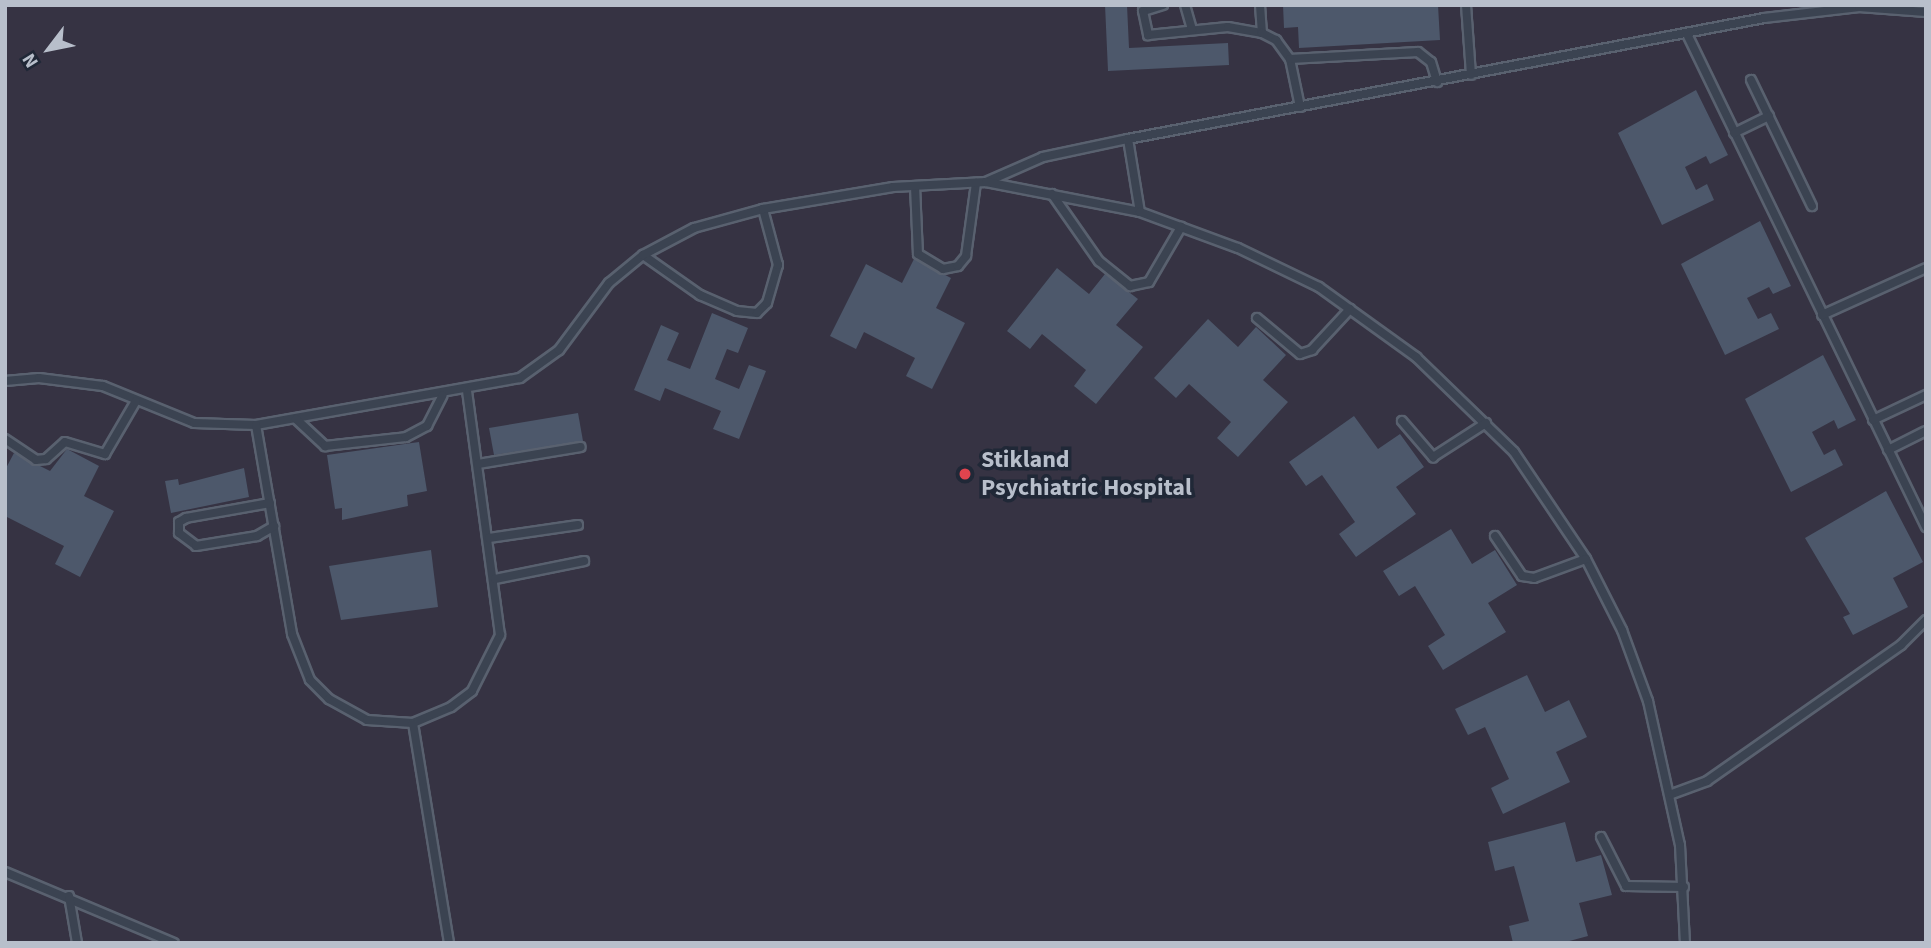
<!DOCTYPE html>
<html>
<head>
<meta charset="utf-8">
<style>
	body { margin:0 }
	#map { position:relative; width:1931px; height:948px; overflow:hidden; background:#273142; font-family:"Source Sans 3",sans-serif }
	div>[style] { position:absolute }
	.medical>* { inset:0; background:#363343 }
	.building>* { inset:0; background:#4d586b }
	.roads { filter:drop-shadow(2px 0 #59616f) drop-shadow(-2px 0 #59616f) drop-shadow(0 2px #59616f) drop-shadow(0 -2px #59616f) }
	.lane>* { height:8px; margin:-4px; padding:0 4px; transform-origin:4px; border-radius:4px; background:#3b4351 }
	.dots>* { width:19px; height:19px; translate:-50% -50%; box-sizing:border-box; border:4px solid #202837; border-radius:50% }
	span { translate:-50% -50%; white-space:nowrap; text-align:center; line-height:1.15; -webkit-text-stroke:7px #202837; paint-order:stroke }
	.poi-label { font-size:24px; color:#b8bfcb; font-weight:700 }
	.left { translate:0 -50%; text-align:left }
	.frame { position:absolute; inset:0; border:7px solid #b8bfcb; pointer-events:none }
	.north { position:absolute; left:14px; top:14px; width:70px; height:70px; -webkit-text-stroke:5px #202837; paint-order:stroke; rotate:238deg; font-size:19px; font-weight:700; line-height:28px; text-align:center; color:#b8bfcb }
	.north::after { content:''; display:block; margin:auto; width:24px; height:32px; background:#b8bfcb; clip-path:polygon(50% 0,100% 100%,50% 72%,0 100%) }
</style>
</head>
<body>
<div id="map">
	<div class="medical">
		<div style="clip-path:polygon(5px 5px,1926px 5px,1926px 943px,5px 943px)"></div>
	</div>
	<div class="building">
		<div style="clip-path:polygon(1105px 5px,1127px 5px,1129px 48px,1228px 43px,1229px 65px,1108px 71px)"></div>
		<div style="clip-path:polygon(1283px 5px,1438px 5px,1440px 40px,1299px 48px,1298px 27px,1284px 28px)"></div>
		<div style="clip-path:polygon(1696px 90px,1728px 155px,1710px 164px,1706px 156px,1685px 167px,1696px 190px,1707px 184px,1714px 200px,1662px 225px,1618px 133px)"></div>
		<div style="clip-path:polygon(1760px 221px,1791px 286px,1773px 294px,1769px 287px,1747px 298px,1758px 319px,1771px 313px,1779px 329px,1725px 355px,1681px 264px)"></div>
		<div style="clip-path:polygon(914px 259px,951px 278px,936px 308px,965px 323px,932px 389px,906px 376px,915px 358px,864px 332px,856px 349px,830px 336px,866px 264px,902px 283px)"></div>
		<div style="clip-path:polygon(1057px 268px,1089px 294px,1105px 274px,1138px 299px,1116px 325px,1143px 347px,1096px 404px,1074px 386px,1086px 370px,1042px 334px,1030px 349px,1007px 331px)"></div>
		<div style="clip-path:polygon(712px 313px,748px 328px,738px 353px,727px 349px,715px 379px,739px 389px,749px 365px,766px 371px,739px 439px,713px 429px,721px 411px,665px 388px,660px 401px,634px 390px,661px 325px,679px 333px,667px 360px,690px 369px)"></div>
		<div style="clip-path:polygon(1208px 319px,1238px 347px,1256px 327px,1286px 355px,1263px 380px,1288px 402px,1238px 457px,1217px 438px,1231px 422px,1189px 384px,1176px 398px,1154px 378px)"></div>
		<div style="clip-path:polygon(1823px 355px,1856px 420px,1838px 429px,1834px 420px,1812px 432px,1824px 455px,1835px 449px,1843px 465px,1791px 492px,1745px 399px)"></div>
		<div style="clip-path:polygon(578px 413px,583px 441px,494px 455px,489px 428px)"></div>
		<div style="clip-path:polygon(1354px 416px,1378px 449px,1400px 434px,1424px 467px,1396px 487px,1416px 514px,1356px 557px,1339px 534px,1355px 522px,1322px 475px,1306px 486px,1289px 462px)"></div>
		<div style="clip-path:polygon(419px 442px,427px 491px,407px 495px,408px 506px,342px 520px,342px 508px,335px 509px,327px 455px)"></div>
		<div style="clip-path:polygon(67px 449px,99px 466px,84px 496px,114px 511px,80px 577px,55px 564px,64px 546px,5px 516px,5px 470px,14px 453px,50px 471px)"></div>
		<div style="clip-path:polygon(244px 468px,249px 497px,171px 513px,165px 481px,178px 479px,179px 485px)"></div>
		<div style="clip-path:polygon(1886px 491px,1923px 562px,1893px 578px,1908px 607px,1853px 635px,1843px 617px,1850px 614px,1805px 538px)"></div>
		<div style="clip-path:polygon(1451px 529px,1472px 564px,1495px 550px,1517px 585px,1488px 603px,1506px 632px,1443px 670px,1428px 646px,1445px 635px,1415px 586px,1399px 596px,1383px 571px)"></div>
		<div style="clip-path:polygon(431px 550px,438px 607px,341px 620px,329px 566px)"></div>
		<div style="clip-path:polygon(1527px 675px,1545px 712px,1569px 700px,1587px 737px,1556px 752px,1570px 782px,1503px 814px,1491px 788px,1509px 779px,1485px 727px,1468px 735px,1455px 709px)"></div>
		<div style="clip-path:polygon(1565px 822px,1576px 862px,1601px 855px,1612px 895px,1579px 903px,1588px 936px,1562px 943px,1513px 943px,1509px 926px,1529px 921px,1514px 866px,1495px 871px,1488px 842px)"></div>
	</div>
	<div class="roads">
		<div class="lane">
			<div style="left:1163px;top:5px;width:21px;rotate:163deg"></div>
			<div style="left:1143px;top:11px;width:25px;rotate:78deg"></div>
			<div style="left:1148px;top:35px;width:80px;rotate:-5.7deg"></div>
			<div style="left:1228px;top:27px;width:35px;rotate:10deg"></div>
			<div style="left:1185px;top:5px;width:26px;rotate:74deg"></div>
			<div style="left:1260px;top:5px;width:28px;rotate:86deg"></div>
			<div style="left:1262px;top:33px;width:16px;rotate:27deg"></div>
			<div style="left:1276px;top:40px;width:24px;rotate:54deg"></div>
			<div style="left:1290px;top:59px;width:49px;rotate:78.2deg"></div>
			<div style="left:1466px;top:5px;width:70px;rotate:85.9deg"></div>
			<div style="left:1687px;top:34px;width:548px;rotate:64.14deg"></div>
			<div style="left:1290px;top:59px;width:128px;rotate:-3.1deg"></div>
			<div style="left:1418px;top:52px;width:16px;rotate:38deg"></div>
			<div style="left:1431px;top:62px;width:21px;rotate:73deg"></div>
			<div style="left:1751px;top:80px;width:140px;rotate:64.2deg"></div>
			<div style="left:1734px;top:133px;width:39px;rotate:-26deg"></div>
			<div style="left:1128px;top:139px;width:74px;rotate:80.7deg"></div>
			<div style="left:986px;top:182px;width:62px;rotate:-23.7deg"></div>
			<div style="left:1043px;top:157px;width:87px;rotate:-12deg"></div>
			<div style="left:1128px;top:139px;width:647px;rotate:-10.77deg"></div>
			<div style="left:1764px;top:18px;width:96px;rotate:-6.6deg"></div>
			<div style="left:1859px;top:7px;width:67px;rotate:4.3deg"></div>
			<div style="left:915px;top:186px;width:68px;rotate:87.5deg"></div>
			<div style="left:918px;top:254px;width:29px;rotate:31deg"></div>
			<div style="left:943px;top:269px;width:15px;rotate:-11deg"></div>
			<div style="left:958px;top:266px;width:13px;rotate:-51deg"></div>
			<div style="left:966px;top:256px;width:74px;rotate:-82.2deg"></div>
			<div style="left:1052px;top:194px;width:82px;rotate:55deg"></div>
			<div style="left:1099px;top:261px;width:40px;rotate:39deg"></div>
			<div style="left:1130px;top:286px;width:19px;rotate:-12deg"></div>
			<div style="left:1149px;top:282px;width:64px;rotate:-59.8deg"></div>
			<div style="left:643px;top:255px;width:70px;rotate:35.1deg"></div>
			<div style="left:700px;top:295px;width:40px;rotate:23.4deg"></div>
			<div style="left:737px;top:311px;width:20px;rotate:6deg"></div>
			<div style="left:757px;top:313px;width:14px;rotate:-45deg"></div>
			<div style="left:767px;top:303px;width:40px;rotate:-74deg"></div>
			<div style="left:778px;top:265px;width:58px;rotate:-105deg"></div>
			<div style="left:1822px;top:315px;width:114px;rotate:-24.3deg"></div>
			<div style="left:1257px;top:318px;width:56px;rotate:39.9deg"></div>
			<div style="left:1300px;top:354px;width:13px;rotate:-18deg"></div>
			<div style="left:1312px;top:350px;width:56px;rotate:-47.2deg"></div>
			<div style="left:5px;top:381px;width:34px;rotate:-5deg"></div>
			<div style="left:39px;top:378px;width:64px;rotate:7.1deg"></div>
			<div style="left:103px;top:386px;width:98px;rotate:22.1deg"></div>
			<div style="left:194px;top:423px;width:62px;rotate:1.8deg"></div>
			<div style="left:256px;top:425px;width:268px;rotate:-10.1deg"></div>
			<div style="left:520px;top:378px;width:48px;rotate:-35.7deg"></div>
			<div style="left:559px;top:350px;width:84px;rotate:-53.3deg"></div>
			<div style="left:609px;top:283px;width:44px;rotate:-39.5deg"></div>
			<div style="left:643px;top:255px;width:58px;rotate:-27.9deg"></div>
			<div style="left:694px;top:228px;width:72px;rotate:-15.4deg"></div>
			<div style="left:763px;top:209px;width:132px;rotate:-9.6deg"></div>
			<div style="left:893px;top:187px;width:93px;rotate:-3.1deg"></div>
			<div style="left:986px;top:182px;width:157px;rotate:11deg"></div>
			<div style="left:1140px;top:212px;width:104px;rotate:20.2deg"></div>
			<div style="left:1238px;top:248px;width:90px;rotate:25.7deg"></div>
			<div style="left:1319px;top:287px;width:120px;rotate:35.8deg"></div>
			<div style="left:1416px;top:357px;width:136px;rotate:44.1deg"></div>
			<div style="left:1514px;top:452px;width:129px;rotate:56.1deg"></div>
			<div style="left:1586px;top:559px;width:80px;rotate:63.1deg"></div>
			<div style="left:1622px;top:630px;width:76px;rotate:69.9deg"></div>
			<div style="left:1648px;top:701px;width:148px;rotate:77.5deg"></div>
			<div style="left:1680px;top:845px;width:98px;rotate:87.1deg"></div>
			<div style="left:296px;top:419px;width:40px;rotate:43deg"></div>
			<div style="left:325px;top:446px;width:81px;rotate:-6.3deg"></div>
			<div style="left:406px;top:437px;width:24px;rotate:-28deg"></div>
			<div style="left:427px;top:426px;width:34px;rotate:-63deg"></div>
			<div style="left:1873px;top:420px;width:59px;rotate:-25.3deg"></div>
			<div style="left:1402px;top:421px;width:48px;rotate:49.3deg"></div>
			<div style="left:1433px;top:457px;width:63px;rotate:-32.7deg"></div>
			<div style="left:256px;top:425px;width:212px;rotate:80.2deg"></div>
			<div style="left:292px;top:634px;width:49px;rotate:68.6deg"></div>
			<div style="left:310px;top:680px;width:27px;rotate:45deg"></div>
			<div style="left:329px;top:699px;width:43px;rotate:28.9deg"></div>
			<div style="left:367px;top:720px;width:46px;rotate:3.7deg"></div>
			<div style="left:413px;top:723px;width:41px;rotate:-22.8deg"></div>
			<div style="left:451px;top:707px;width:26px;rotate:-37deg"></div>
			<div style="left:472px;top:691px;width:63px;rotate:-63.4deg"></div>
			<div style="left:500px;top:635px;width:245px;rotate:-97.7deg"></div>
			<div style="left:5px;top:439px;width:37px;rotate:34deg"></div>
			<div style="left:36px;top:460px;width:10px;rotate:-6deg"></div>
			<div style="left:46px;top:459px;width:25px;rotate:-42deg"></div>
			<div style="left:65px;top:442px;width:42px;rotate:16.7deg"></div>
			<div style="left:105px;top:454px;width:61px;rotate:-59.7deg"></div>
			<div style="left:1888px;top:450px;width:42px;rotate:-26.6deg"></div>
			<div style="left:478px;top:464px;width:104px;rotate:-9.4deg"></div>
			<div style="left:270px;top:503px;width:85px;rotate:169.9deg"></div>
			<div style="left:186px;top:518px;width:8px;rotate:150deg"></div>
			<div style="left:179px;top:522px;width:11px;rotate:90deg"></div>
			<div style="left:179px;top:533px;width:21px;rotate:37deg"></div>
			<div style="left:196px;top:546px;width:62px;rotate:-9.3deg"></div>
			<div style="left:257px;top:536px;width:20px;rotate:-30deg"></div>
			<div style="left:1495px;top:536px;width:48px;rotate:56deg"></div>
			<div style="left:1522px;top:576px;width:12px;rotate:9deg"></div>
			<div style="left:1534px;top:578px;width:55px;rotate:-20.1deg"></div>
			<div style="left:489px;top:538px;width:90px;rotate:-8.3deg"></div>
			<div style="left:495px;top:579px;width:91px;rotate:-11.4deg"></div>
			<div style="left:413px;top:723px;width:223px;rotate:80.7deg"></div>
			<div style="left:1672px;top:794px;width:37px;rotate:-20deg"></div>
			<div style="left:1707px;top:781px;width:237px;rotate:-35deg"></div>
			<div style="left:1901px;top:645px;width:35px;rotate:-45deg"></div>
			<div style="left:1601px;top:837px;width:55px;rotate:63deg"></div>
			<div style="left:1626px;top:886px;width:58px;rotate:1deg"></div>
			<div style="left:5px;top:872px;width:183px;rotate:22.8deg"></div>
			<div style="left:69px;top:896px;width:48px;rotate:80.3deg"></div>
		</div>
	</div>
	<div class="dots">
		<div style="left:965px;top:474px;background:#e0444e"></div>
	</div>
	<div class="poi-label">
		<span class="left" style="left:981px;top:474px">Stikland<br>Psychiatric Hospital</span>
	</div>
	<div class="frame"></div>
	<div class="north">N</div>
</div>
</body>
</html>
